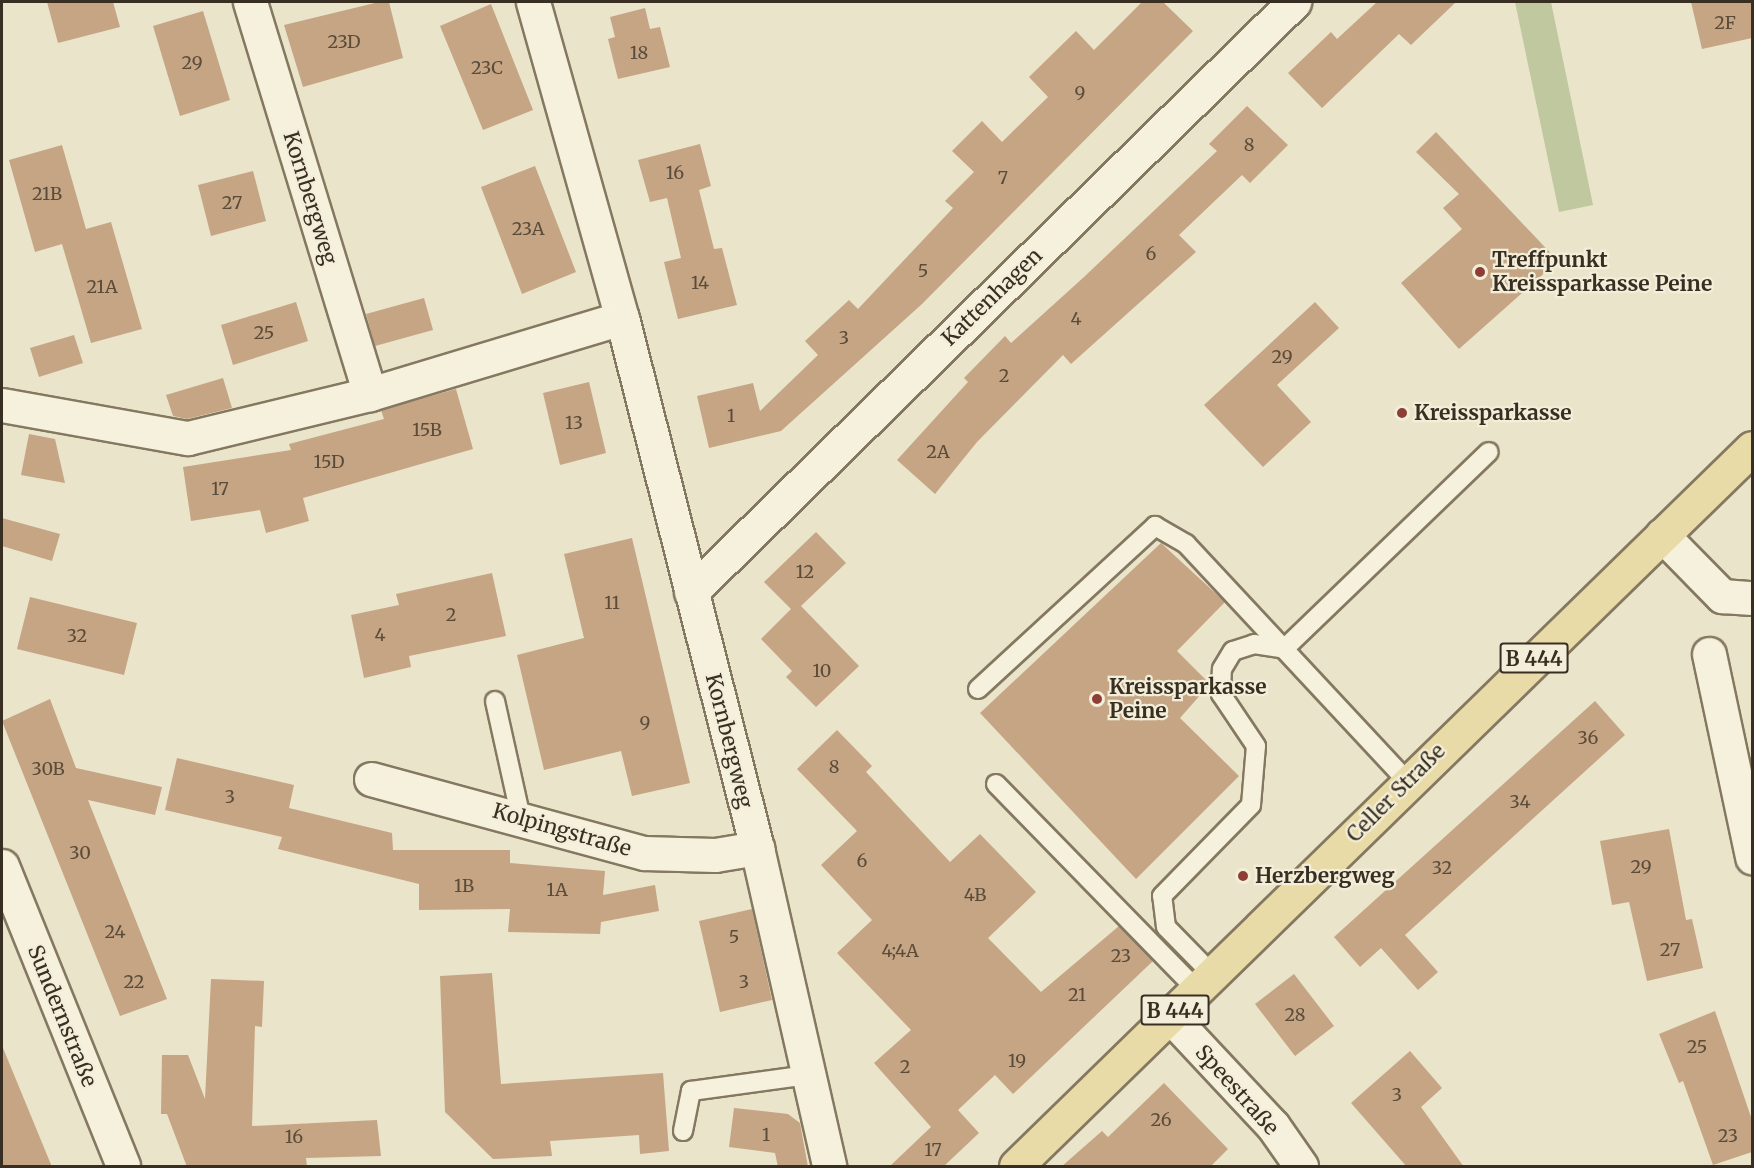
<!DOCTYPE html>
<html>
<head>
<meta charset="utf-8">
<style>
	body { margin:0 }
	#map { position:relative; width:1754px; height:1168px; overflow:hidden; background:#eae4ca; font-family:Merriweather,serif }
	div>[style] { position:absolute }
	.green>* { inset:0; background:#bfc89f }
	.building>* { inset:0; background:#c5a584 }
	.roads { filter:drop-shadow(2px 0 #857860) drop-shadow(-2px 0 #857860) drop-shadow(0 2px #857860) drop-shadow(0 -2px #857860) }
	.service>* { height:18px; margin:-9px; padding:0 9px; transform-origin:9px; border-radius:9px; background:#f6f1dd }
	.minor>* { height:33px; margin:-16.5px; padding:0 16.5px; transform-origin:16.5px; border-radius:16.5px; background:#f6f1dd }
	.tertiary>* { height:33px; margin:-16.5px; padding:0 16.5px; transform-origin:16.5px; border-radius:16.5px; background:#f6f1dd }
	.primary>* { height:33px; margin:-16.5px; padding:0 16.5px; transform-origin:16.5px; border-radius:16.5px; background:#e9dba7 }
	.dots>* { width:16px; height:16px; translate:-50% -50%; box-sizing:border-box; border:3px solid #f3eed9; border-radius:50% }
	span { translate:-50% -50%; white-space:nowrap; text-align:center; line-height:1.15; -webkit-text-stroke:4.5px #f3eed9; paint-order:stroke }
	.number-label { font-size:18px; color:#5b4c3a }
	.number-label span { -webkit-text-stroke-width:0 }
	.shield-label span { padding:2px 4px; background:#f3eed9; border:2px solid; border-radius:4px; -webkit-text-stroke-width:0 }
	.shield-label { font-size:20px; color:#382f22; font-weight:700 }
	.street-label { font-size:21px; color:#382f22 }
	.poi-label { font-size:21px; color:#382f22; font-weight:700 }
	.left { translate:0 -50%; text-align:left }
	.frame { position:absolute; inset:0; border:3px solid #382f22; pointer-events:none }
</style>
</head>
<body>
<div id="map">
	<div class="green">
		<div style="clip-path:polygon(1515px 2px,1551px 2px,1593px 205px,1559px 212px)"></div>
	</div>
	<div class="building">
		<div style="clip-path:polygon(47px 2px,113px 2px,120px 27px,58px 43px)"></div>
		<div style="clip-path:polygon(379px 2px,389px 2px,403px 58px,303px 87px,284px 25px)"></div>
		<div style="clip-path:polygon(1142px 2px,1163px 2px,1193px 31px,922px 304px,781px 431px,709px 448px,697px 396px,753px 383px,760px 411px,818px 355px,805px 341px,849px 300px,858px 309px,953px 208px,945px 201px,974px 172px,952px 151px,982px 121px,1002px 142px,1048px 97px,1029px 77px,1076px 31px,1094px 50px)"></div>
		<div style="clip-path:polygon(1377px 2px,1456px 2px,1411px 45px,1399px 34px,1322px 108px,1288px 73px,1331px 32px,1337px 39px)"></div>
		<div style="clip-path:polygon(1691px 2px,1752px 2px,1752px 38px,1702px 49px)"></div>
		<div style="clip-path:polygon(491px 4px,533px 110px,483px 130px,440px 26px)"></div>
		<div style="clip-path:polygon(645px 8px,650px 29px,660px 27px,670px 67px,618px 79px,608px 39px,615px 37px,610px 17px)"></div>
		<div style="clip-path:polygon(203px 11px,230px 100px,180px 116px,153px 26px)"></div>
		<div style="clip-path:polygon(1247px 106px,1288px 145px,1250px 183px,1242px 175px,1179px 235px,1196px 252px,1071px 364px,1063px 355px,977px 442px,935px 494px,897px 460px,968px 382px,964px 378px,1005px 336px,1011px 343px,1084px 277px,1217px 151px,1209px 144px)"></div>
		<div style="clip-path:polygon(1436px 132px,1558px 261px,1459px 349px,1401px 283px,1462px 229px,1443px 208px,1459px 194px,1416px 152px)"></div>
		<div style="clip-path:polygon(700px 144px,711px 186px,699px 190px,714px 249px,722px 248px,737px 305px,678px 319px,664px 262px,681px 258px,667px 198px,650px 202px,638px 160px)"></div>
		<div style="clip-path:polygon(62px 145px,86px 229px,111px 222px,142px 329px,91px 343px,62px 244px,35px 252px,9px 160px)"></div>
		<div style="clip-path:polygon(535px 166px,576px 272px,522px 294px,481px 187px)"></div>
		<div style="clip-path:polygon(253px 171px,266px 221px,211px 236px,198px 185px)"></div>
		<div style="clip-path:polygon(424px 298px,433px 330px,375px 346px,366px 314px)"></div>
		<div style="clip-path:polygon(296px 302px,308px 341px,233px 365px,221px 325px)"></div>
		<div style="clip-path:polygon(1315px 302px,1339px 328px,1277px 385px,1311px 422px,1263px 467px,1204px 405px)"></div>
		<div style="clip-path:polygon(74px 335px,83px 363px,39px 377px,30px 348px)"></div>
		<div style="clip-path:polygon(223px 378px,232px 408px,187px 419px,173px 416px,166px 395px)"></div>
		<div style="clip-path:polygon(589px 382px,606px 453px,560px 465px,543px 393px)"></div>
		<div style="clip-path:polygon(456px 389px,473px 449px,303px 498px,309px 521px,266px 533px,260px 510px,191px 521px,183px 467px,291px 450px,289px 444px,384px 419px,381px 410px)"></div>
		<div style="clip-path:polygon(29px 434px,55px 439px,65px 483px,21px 475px)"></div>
		<div style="clip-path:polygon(2px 518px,60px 534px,52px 561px,2px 546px)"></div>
		<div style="clip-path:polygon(816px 532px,846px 563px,801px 606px,859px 666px,816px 707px,786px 677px,792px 671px,761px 639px,791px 609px,764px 582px)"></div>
		<div style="clip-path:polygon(632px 538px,690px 783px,632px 796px,621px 751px,544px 770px,517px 655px,584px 638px,564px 554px)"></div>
		<div style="clip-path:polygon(1161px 543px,1225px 602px,1177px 651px,1210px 684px,1180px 718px,1239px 776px,1136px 879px,980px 713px)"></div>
		<div style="clip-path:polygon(492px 573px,506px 636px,409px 656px,411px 667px,364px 678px,351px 615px,399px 605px,396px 594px)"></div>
		<div style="clip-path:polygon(30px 597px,137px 623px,124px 675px,17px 649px)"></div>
		<div style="clip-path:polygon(50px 699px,76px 768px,162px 787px,155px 815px,88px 800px,167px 999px,120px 1016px,2px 721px)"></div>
		<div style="clip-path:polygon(1595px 701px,1625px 735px,1405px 935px,1438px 972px,1418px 990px,1381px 948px,1360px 967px,1334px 937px)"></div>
		<div style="clip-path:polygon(837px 730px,872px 766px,866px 772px,950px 862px,980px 834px,1036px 892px,988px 938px,1041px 992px,1119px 926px,1153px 961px,1013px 1094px,995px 1075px,958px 1110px,979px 1133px,943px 1167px,889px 1167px,931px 1127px,874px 1063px,911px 1030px,837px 953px,872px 920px,821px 865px,857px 831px,797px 769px)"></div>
		<div style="clip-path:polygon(177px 758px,294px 785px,289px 808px,392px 833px,393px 850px,510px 850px,510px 863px,605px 871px,603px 895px,655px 885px,659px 911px,601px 922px,600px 934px,508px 932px,510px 909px,419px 910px,419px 884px,278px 849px,282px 837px,165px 810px)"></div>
		<div style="clip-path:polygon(1669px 829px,1686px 920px,1692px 919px,1703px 968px,1647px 981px,1629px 902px,1612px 905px,1600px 841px)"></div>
		<div style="clip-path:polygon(752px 909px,772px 1000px,720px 1012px,699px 921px)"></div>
		<div style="clip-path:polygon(492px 973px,501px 1084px,663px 1073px,669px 1151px,640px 1154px,639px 1135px,550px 1141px,552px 1156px,493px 1159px,445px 1112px,440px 976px)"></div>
		<div style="clip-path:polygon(1294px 974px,1334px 1026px,1295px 1056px,1255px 1004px)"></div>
		<div style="clip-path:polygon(211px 979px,264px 981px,262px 1027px,255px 1026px,252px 1126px,377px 1120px,381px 1156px,306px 1158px,307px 1167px,187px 1167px,167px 1114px,161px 1114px,162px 1055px,188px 1055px,205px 1099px)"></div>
		<div style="clip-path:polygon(1715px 1011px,1752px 1120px,1752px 1152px,1713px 1165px,1683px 1081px,1679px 1083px,1659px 1034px)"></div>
		<div style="clip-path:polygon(2px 1048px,3px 1048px,52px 1167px,2px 1167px)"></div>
		<div style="clip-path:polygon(1410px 1051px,1442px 1088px,1421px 1107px,1464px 1167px,1407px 1167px,1351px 1103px)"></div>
		<div style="clip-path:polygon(1164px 1083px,1228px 1149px,1210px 1167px,1061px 1167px,1102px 1131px,1108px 1137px)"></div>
		<div style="clip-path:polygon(734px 1108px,788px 1114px,800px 1123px,808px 1167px,778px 1167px,775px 1153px,729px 1147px)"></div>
	</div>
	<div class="roads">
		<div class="service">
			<div style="left:978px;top:689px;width:241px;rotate:-42.6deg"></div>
			<div style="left:1155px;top:526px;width:36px;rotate:30deg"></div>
			<div style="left:1186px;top:544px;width:324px;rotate:47deg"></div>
			<div style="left:495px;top:701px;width:120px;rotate:77.5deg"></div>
			<div style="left:996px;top:784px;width:288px;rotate:45.7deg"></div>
			<div style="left:1213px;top:975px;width:67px;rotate:-134.4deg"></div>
			<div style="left:1166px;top:927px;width:31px;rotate:-97deg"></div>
			<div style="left:1162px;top:896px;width:127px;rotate:-45.6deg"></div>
			<div style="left:1251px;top:805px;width:59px;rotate:-85.2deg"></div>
			<div style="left:1256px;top:746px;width:63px;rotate:-123.9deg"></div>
			<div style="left:1221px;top:694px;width:25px;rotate:-88deg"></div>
			<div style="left:1222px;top:669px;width:21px;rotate:-59deg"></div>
			<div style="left:1233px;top:651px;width:22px;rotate:-18deg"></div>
			<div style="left:1254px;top:644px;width:30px;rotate:9deg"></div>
			<div style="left:1284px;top:649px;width:284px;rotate:-43.9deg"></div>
			<div style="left:683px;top:1131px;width:41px;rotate:-78.7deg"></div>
			<div style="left:691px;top:1091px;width:118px;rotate:-7.8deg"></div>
		</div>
		<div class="minor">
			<div style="left:250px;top:2px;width:410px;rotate:73deg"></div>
			<div style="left:370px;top:394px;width:263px;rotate:-16.8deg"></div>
			<div style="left:533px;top:2px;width:328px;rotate:74.3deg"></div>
			<div style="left:622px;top:318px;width:547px;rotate:75.71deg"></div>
			<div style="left:757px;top:848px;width:326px;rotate:77.2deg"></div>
			<div style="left:2px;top:405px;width:189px;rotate:10.1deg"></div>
			<div style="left:188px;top:438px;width:187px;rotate:-13.6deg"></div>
			<div style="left:691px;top:592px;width:844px;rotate:-44.38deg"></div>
			<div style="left:1709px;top:654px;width:208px;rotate:78deg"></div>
			<div style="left:371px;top:779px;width:283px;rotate:15.2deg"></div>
			<div style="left:644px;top:853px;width:71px;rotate:1.6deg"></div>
			<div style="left:715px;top:855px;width:43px;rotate:-9.5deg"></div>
			<div style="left:2px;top:866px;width:323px;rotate:68deg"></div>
			<div style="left:1170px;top:1016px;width:151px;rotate:46.9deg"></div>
			<div style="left:1273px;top:1126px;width:49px;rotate:55deg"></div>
		</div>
		<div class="tertiary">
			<div style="left:1662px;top:535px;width:86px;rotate:45.5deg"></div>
			<div style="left:1722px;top:596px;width:30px;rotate:4deg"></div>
		</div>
		<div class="primary">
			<div style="left:1016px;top:1166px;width:1028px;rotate:-44.29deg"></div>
		</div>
	</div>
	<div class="dots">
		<div style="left:1480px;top:272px;background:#8e3e36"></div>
		<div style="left:1402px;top:413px;background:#8e3e36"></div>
		<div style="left:1097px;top:699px;background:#8e3e36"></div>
		<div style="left:1243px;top:876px;background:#8e3e36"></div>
	</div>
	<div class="number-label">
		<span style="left:1725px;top:23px">2F</span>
		<span style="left:344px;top:42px">23D</span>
		<span style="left:639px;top:53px">18</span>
		<span style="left:192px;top:63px">29</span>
		<span style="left:487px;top:68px">23C</span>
		<span style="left:1080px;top:93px">9</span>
		<span style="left:1249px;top:145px">8</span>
		<span style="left:675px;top:173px">16</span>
		<span style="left:1003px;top:178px">7</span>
		<span style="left:47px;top:194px">21B</span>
		<span style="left:232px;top:203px">27</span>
		<span style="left:528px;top:229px">23A</span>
		<span style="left:1151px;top:254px">6</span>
		<span style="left:923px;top:271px">5</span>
		<span style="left:700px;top:283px">14</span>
		<span style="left:102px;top:287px">21A</span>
		<span style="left:1076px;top:319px">4</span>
		<span style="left:264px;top:333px">25</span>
		<span style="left:844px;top:338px">3</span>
		<span style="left:1282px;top:357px">29</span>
		<span style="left:1004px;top:376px">2</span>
		<span style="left:731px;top:416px">1</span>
		<span style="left:574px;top:423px">13</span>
		<span style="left:427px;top:430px">15B</span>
		<span style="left:938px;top:452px">2A</span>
		<span style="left:329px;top:462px">15D</span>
		<span style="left:220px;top:489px">17</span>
		<span style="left:805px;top:572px">12</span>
		<span style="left:612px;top:603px">11</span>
		<span style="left:451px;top:615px">2</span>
		<span style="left:380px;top:635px">4</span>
		<span style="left:77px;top:636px">32</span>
		<span style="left:822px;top:671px">10</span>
		<span style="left:645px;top:723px">9</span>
		<span style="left:1588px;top:738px">36</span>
		<span style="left:834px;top:767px">8</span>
		<span style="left:48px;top:769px">30B</span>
		<span style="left:230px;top:797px">3</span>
		<span style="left:1520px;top:802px">34</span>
		<span style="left:80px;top:853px">30</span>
		<span style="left:862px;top:861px">6</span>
		<span style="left:1641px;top:867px">29</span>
		<span style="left:1442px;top:868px">32</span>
		<span style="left:464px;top:886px">1B</span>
		<span style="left:557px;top:890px">1A</span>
		<span style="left:975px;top:895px">4B</span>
		<span style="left:115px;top:932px">24</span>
		<span style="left:734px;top:937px">5</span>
		<span style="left:1670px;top:950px">27</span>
		<span style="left:900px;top:951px">4;4A</span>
		<span style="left:1121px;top:956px">23</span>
		<span style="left:134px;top:982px">22</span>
		<span style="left:744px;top:982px">3</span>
		<span style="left:1077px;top:995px">21</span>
		<span style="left:1295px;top:1015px">28</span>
		<span style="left:1697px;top:1047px">25</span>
		<span style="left:1017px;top:1061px">19</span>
		<span style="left:905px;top:1067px">2</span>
		<span style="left:1397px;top:1095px">3</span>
		<span style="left:1161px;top:1120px">26</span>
		<span style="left:766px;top:1135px">1</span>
		<span style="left:1728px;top:1136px">23</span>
		<span style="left:294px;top:1137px">16</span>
		<span style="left:933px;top:1150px">17</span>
	</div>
	<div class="shield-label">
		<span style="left:1534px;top:658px">B 444</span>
		<span style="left:1175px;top:1010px">B 444</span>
	</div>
	<div class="street-label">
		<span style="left:310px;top:198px;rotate:73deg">Kornbergweg</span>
		<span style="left:992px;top:297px;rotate:-44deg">Kattenhagen</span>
		<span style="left:729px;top:741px;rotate:76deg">Kornbergweg</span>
		<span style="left:1396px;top:793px;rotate:-45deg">Celler Straße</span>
		<span style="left:562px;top:830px;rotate:16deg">Kolpingstraße</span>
		<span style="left:62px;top:1016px;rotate:68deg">Sundernstraße</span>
		<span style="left:1237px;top:1090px;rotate:48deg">Speestraße</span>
	</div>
	<div class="poi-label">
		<span class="left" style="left:1492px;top:272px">Treffpunkt<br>Kreissparkasse Peine</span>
		<span class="left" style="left:1414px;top:413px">Kreissparkasse</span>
		<span class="left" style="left:1109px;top:699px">Kreissparkasse<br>Peine</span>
		<span class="left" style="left:1255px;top:876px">Herzbergweg</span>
	</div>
	<div class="frame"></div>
</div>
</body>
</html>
